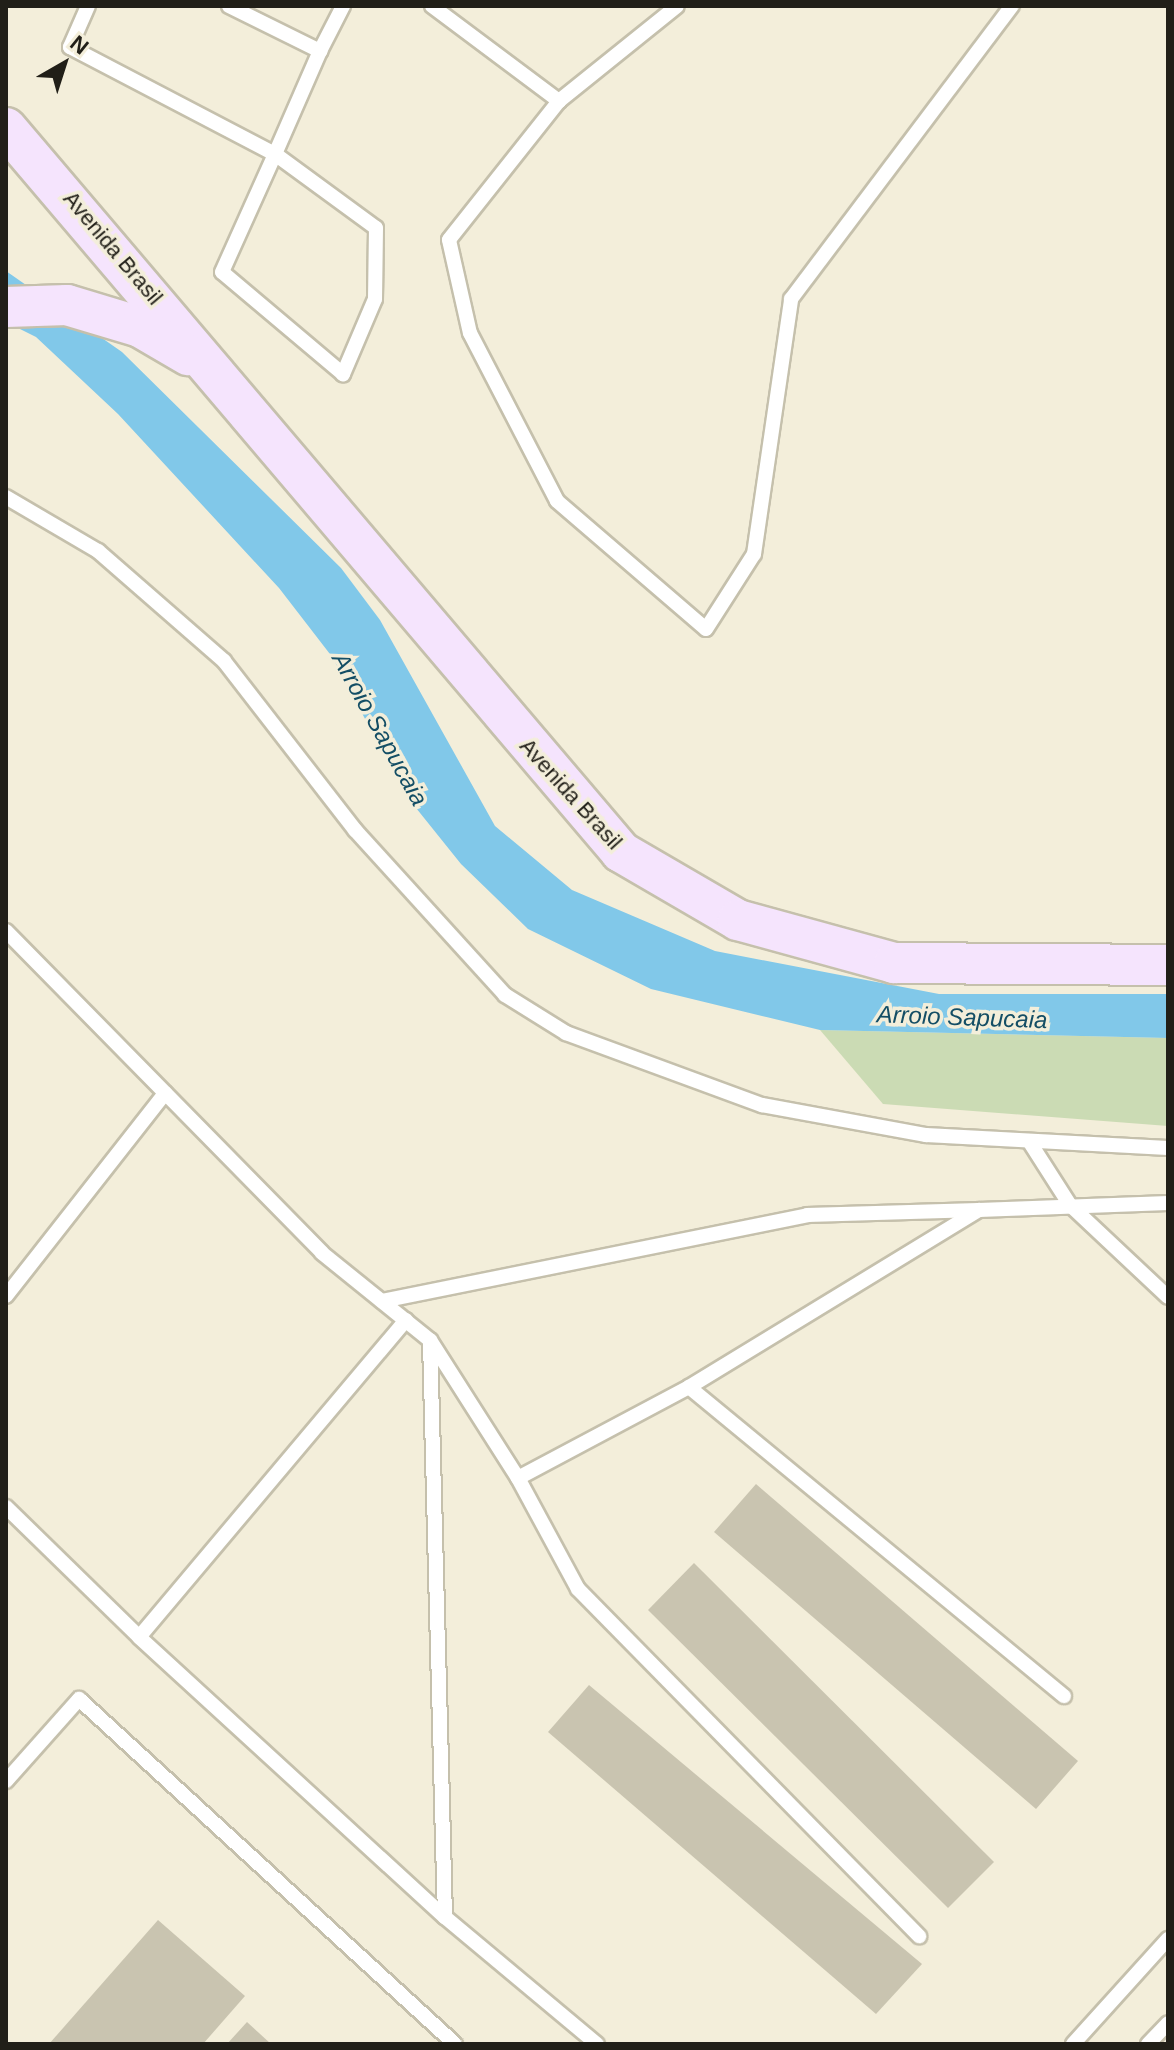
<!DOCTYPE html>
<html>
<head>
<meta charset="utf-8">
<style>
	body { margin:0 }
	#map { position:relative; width:1174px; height:2050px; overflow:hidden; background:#f3eeda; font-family:Helvetica,sans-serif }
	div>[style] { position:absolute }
	.green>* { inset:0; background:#cbdbb4 }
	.water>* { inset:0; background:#81c8e9 }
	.building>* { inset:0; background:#c9c4b0 }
	.roads { filter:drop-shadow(2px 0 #c5c0ac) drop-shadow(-2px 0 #c5c0ac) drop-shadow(0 2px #c5c0ac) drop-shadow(0 -2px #c5c0ac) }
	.service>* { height:14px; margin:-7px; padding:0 7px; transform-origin:7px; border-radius:7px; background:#fff }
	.secondary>* { height:40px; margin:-20px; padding:0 20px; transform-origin:20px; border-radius:20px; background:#f5e4fd }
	span { translate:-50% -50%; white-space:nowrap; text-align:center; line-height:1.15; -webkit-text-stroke:7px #f3eeda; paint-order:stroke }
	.street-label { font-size:22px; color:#211f18 }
	.water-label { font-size:24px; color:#144e65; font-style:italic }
	.frame { position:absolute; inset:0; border:8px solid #211f18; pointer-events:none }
	.north { position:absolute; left:24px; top:24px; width:80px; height:80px; -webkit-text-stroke:6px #f3eeda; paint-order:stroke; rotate:39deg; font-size:22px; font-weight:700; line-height:32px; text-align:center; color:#211f18 }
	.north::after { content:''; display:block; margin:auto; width:28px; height:36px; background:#211f18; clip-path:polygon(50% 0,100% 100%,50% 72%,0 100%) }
</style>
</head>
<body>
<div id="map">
	<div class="green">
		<div style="clip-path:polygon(820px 1030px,1168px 1038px,1168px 1126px,883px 1104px)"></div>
	</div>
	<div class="water">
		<div style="clip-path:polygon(6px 271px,122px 352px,341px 568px,380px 620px,495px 826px,572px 890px,715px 951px,939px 994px,1168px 994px,1168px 1038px,820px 1030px,651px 989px,528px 929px,461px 864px,404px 793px,333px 658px,279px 588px,118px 414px,36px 337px,6px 322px)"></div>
	</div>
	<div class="building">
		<div style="clip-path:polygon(756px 1484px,1078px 1761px,1036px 1809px,714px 1532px)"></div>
		<div style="clip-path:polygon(694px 1563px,994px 1862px,948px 1908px,648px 1610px)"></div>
		<div style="clip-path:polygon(589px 1685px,922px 1964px,876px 2014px,548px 1732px)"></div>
		<div style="clip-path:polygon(158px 1920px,245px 1996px,203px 2044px,49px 2044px)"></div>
		<div style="clip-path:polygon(247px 2022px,271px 2044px,227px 2044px)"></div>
	</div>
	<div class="roads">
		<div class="service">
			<div style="left:88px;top:6px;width:45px;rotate:113.7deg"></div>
			<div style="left:70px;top:47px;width:231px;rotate:27.6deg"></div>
			<div style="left:275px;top:154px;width:125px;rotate:36.2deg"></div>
			<div style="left:376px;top:228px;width:71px;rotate:90.8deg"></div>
			<div style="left:375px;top:299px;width:82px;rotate:113.1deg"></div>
			<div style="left:343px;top:374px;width:158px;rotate:-139.9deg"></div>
			<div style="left:222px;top:272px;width:129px;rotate:-65.8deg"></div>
			<div style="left:275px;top:154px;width:112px;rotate:-66.4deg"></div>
			<div style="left:320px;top:51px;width:51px;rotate:-62.9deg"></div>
			<div style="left:229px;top:6px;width:102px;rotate:26.3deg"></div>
			<div style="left:432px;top:6px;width:159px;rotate:36.8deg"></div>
			<div style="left:559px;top:101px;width:151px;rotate:-38.8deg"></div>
			<div style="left:559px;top:101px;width:177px;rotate:128.4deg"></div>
			<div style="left:449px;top:240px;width:95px;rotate:77.3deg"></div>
			<div style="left:470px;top:333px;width:189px;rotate:62.6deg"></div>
			<div style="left:557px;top:501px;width:196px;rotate:40.7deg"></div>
			<div style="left:706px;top:629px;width:89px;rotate:-57.4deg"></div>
			<div style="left:754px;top:554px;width:258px;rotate:-81.7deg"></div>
			<div style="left:791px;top:299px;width:367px;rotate:-53deg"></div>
			<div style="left:6px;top:497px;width:107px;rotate:30.4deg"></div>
			<div style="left:98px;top:551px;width:167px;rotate:41.1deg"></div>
			<div style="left:224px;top:661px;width:214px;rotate:52.2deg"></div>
			<div style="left:355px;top:830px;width:223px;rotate:47.7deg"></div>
			<div style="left:505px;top:995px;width:72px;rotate:31.9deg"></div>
			<div style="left:566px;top:1033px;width:209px;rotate:20.2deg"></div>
			<div style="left:762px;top:1105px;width:167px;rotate:10.4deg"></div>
			<div style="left:926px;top:1135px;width:242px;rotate:3.1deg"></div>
			<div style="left:6px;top:931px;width:451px;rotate:45.5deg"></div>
			<div style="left:322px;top:1253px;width:139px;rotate:38.9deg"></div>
			<div style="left:430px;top:1340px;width:164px;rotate:57.5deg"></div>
			<div style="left:518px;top:1478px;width:194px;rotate:-28deg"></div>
			<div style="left:689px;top:1387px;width:486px;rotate:39.5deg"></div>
			<div style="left:1029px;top:1141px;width:76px;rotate:57.4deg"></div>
			<div style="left:1070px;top:1205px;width:134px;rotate:43.2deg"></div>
			<div style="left:6px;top:1296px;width:258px;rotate:-51.9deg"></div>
			<div style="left:382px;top:1301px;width:434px;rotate:-11.4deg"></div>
			<div style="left:807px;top:1215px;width:172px;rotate:-1.7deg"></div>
			<div style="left:406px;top:1320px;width:414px;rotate:130.1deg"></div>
			<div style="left:139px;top:1637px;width:415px;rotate:42.5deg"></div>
			<div style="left:445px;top:1917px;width:198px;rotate:39.9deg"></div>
			<div style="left:430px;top:1341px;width:576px;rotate:88.51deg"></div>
			<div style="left:689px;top:1387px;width:340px;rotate:-31.4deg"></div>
			<div style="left:979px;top:1210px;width:189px;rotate:-2.1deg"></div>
			<div style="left:518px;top:1478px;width:126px;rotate:61.6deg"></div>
			<div style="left:578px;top:1589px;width:487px;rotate:45.5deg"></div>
			<div style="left:6px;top:1507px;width:186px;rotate:44.3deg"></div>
			<div style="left:6px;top:1781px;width:110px;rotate:-48.3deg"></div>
			<div style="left:79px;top:1699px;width:510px;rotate:42.54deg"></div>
			<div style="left:1073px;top:2044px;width:142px;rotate:-47.9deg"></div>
			<div style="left:1148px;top:2044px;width:29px;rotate:-46deg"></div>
		</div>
		<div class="secondary">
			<div style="left:6px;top:128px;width:950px;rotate:49.65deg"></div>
			<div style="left:621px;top:852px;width:135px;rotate:30.2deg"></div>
			<div style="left:738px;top:920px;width:162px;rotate:15.4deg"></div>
			<div style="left:894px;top:963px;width:274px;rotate:0.4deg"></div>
			<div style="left:6px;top:307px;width:61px;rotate:-1.9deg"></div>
			<div style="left:67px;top:305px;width:76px;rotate:16.8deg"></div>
			<div style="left:140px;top:327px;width:56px;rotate:30.3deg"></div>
		</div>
	</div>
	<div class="street-label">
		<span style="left:113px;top:248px;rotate:50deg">Avenida Brasil</span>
		<span style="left:571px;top:794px;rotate:48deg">Avenida Brasil</span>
	</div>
	<div class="water-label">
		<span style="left:380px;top:729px;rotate:61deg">Arroio Sapucaia</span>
		<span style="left:962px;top:1017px;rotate:2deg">Arroio Sapucaia</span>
	</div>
	<div class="frame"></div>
	<div class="north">N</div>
</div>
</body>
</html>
